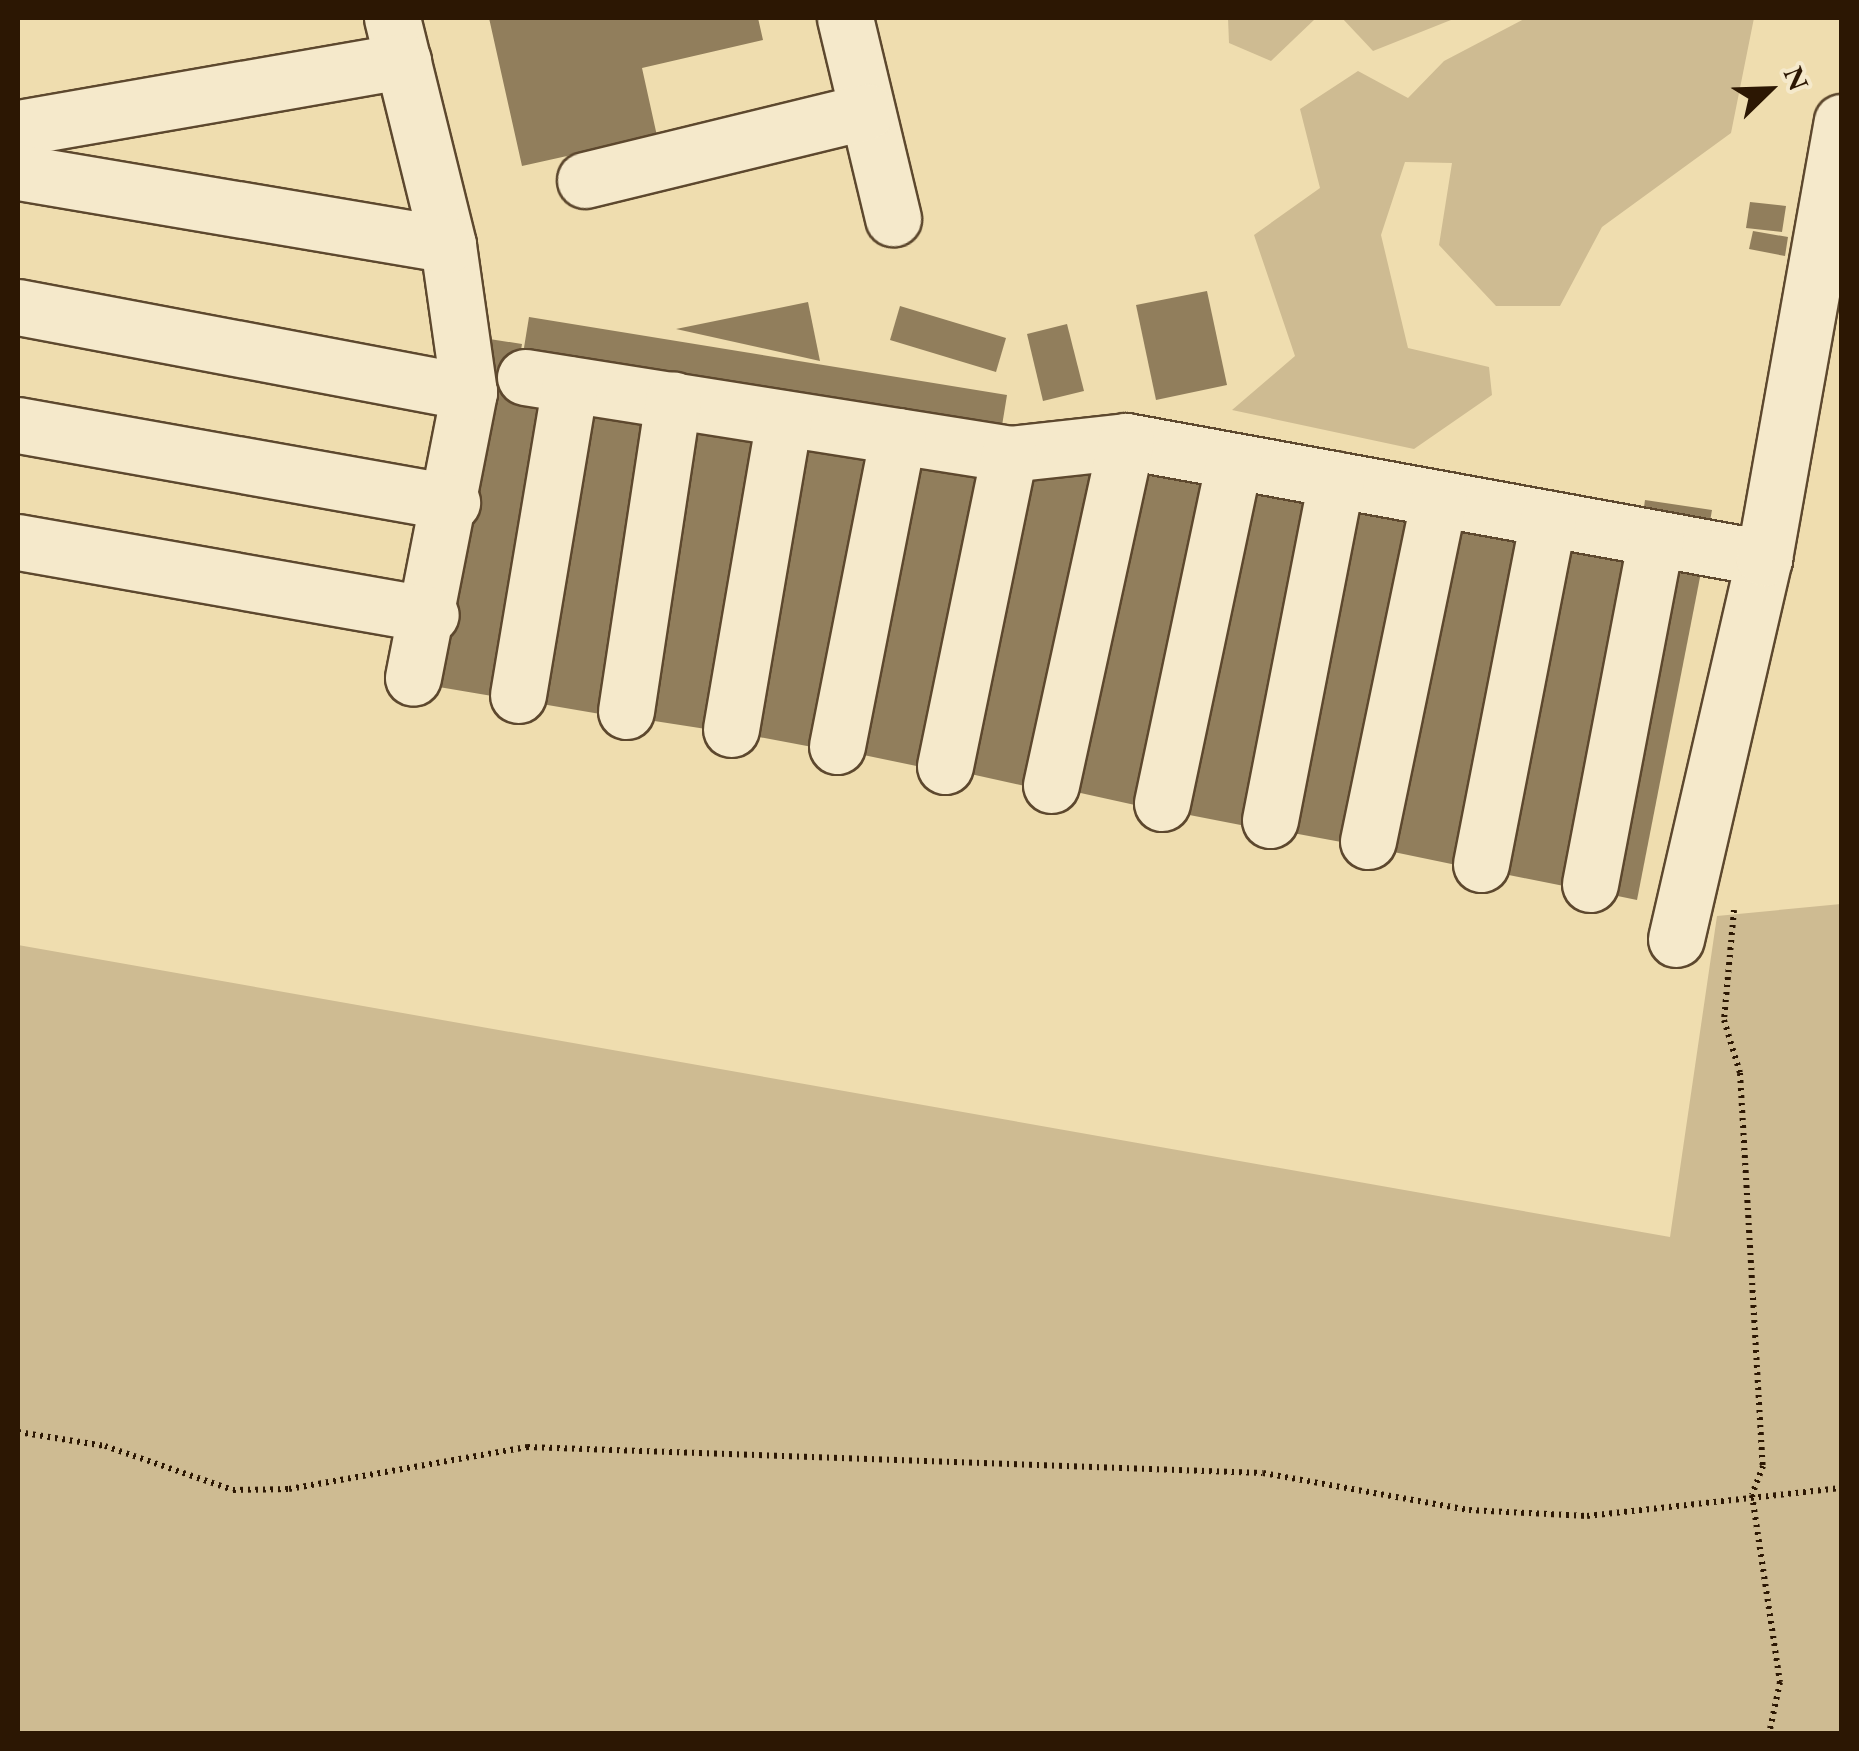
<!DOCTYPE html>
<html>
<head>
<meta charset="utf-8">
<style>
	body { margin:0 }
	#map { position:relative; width:1859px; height:1751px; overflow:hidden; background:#efddaf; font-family:"EB Garamond",serif }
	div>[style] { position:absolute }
	.green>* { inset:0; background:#cebb92 }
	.building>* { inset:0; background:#917e5c }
	.path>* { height:6px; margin-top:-3px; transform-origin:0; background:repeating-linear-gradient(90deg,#2c1703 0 2.5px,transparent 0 7.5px) }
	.roads { filter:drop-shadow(2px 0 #5d482e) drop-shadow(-2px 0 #5d482e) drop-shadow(0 2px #5d482e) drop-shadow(0 -2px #5d482e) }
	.minor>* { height:55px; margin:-27.5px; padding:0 27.5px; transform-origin:27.5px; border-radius:27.5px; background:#f5e9cb }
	span { translate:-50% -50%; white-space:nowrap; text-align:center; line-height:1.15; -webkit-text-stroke:10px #f5e9cb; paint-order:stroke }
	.frame { position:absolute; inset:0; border:20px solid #2c1703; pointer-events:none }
	.north { position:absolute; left:1719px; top:40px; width:100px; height:100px; -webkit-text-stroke:8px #f5e9cb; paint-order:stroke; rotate:67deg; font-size:28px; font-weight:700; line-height:40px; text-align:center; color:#2c1703 }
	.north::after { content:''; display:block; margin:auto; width:35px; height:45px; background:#2c1703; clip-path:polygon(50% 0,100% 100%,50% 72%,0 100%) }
</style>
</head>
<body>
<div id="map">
	<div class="green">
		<div style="clip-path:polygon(1228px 18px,1316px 18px,1271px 61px,1229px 43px)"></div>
		<div style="clip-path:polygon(1342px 18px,1456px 18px,1373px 51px)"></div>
		<div style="clip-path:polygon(1526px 18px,1754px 18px,1731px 133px,1602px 227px,1560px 306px,1496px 306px,1439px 245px,1452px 163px,1405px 162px,1381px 235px,1408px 348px,1489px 367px,1492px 395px,1414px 449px,1232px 410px,1295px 356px,1254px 235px,1320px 188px,1300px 109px,1358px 71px,1408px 98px,1444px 61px)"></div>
		<div style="clip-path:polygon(1841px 904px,1841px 1733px,18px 1733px,18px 945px,1670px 1237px,1717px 916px)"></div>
	</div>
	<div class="building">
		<div style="clip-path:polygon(489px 18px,758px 18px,763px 40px,642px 68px,657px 136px,522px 166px)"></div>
		<div style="clip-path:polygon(1750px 202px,1786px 206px,1782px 232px,1746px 228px)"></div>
		<div style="clip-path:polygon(1753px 231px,1788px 237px,1785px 256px,1749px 249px)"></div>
		<div style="clip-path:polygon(1207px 291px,1227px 385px,1156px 400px,1136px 305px)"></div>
		<div style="clip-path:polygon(808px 302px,820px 361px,676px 329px)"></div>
		<div style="clip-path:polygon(900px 306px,1006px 338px,996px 372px,890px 340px)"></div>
		<div style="clip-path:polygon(529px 317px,1007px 395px,1000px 438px,522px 360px)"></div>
		<div style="clip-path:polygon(1067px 324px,1084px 391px,1043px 401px,1027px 334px)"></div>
		<div style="clip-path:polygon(483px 338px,522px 344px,514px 394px,552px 401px,504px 698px,427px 685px)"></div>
		<div style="clip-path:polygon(579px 404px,662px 417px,612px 716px,530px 702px)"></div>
		<div style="clip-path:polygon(680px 426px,764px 439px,719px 731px,635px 718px)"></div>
		<div style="clip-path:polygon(797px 442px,877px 457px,823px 749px,743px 734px)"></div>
		<div style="clip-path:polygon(1138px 453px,1215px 470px,1144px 807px,1067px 790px)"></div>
		<div style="clip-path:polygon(906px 458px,988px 475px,931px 769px,849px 752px)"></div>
		<div style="clip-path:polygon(1026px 459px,1103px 476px,1034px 788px,957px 771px)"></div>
		<div style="clip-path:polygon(1241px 476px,1317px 491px,1251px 827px,1174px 812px)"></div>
		<div style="clip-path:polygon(1347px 496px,1417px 510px,1352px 844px,1282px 831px)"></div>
		<div style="clip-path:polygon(1645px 500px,1712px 510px,1707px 538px,1641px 528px)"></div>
		<div style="clip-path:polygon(1448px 517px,1530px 533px,1466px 867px,1384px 850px)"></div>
		<div style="clip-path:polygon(1558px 539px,1639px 555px,1574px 888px,1494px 872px)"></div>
		<div style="clip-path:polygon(1667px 560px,1702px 567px,1637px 900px,1603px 893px)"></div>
	</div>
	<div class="path">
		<div style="left:1734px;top:910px;width:110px;rotate:95.2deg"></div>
		<div style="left:1724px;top:1020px;width:55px;rotate:73.2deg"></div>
		<div style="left:1740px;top:1073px;width:394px;rotate:86.7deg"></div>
		<div style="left:1763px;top:1466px;width:31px;rotate:111deg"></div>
		<div style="left:1752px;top:1495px;width:189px;rotate:81.5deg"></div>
		<div style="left:1780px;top:1682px;width:53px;rotate:101.9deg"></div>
		<div style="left:18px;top:1432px;width:88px;rotate:9.1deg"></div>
		<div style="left:105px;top:1446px;width:135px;rotate:19deg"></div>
		<div style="left:233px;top:1490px;width:56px;rotate:-1deg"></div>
		<div style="left:289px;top:1489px;width:242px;rotate:-10deg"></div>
		<div style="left:527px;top:1447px;width:736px;rotate:2.02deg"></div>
		<div style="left:1263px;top:1473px;width:209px;rotate:10.2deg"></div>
		<div style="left:1469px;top:1510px;width:118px;rotate:2.9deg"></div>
		<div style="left:1587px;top:1516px;width:257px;rotate:-6.3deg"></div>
	</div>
	<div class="roads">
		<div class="minor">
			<div style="left:392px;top:18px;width:234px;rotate:76.1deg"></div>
			<div style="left:448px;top:245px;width:148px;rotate:81.9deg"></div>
			<div style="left:469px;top:392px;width:291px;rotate:101.1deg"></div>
			<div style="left:845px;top:18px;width:206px;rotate:76.5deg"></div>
			<div style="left:18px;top:128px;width:391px;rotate:-9.9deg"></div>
			<div style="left:18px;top:172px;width:436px;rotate:9.6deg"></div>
			<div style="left:585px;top:180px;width:290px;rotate:-13.7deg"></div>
			<div style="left:18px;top:307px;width:459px;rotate:10.7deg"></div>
			<div style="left:525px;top:377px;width:490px;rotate:9deg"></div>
			<div style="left:1009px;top:454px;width:118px;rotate:-6.3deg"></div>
			<div style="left:1126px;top:441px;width:649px;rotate:10.39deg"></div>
			<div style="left:18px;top:425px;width:441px;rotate:10.1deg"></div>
			<div style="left:18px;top:542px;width:419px;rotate:10deg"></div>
			<div style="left:518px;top:695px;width:315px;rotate:-80.5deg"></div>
			<div style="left:626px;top:711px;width:315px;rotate:-81.4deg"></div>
			<div style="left:731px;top:729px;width:315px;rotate:-80.3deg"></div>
			<div style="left:837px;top:746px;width:316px;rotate:-78.9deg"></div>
			<div style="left:945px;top:766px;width:318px;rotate:-78.4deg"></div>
			<div style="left:1051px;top:785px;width:352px;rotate:-77.7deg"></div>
			<div style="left:1162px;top:803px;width:349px;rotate:-78.1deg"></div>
			<div style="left:1270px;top:820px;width:347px;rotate:-79deg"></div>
			<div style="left:1368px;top:841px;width:349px;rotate:-78.3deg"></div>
			<div style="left:1481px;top:864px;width:352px;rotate:-79deg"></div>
			<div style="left:1590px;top:884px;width:351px;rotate:-79.2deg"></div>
			<div style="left:1676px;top:939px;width:391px;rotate:-77deg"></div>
			<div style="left:1764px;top:558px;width:443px;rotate:-79.9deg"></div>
		</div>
	</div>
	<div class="frame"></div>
	<div class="north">N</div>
</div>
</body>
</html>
